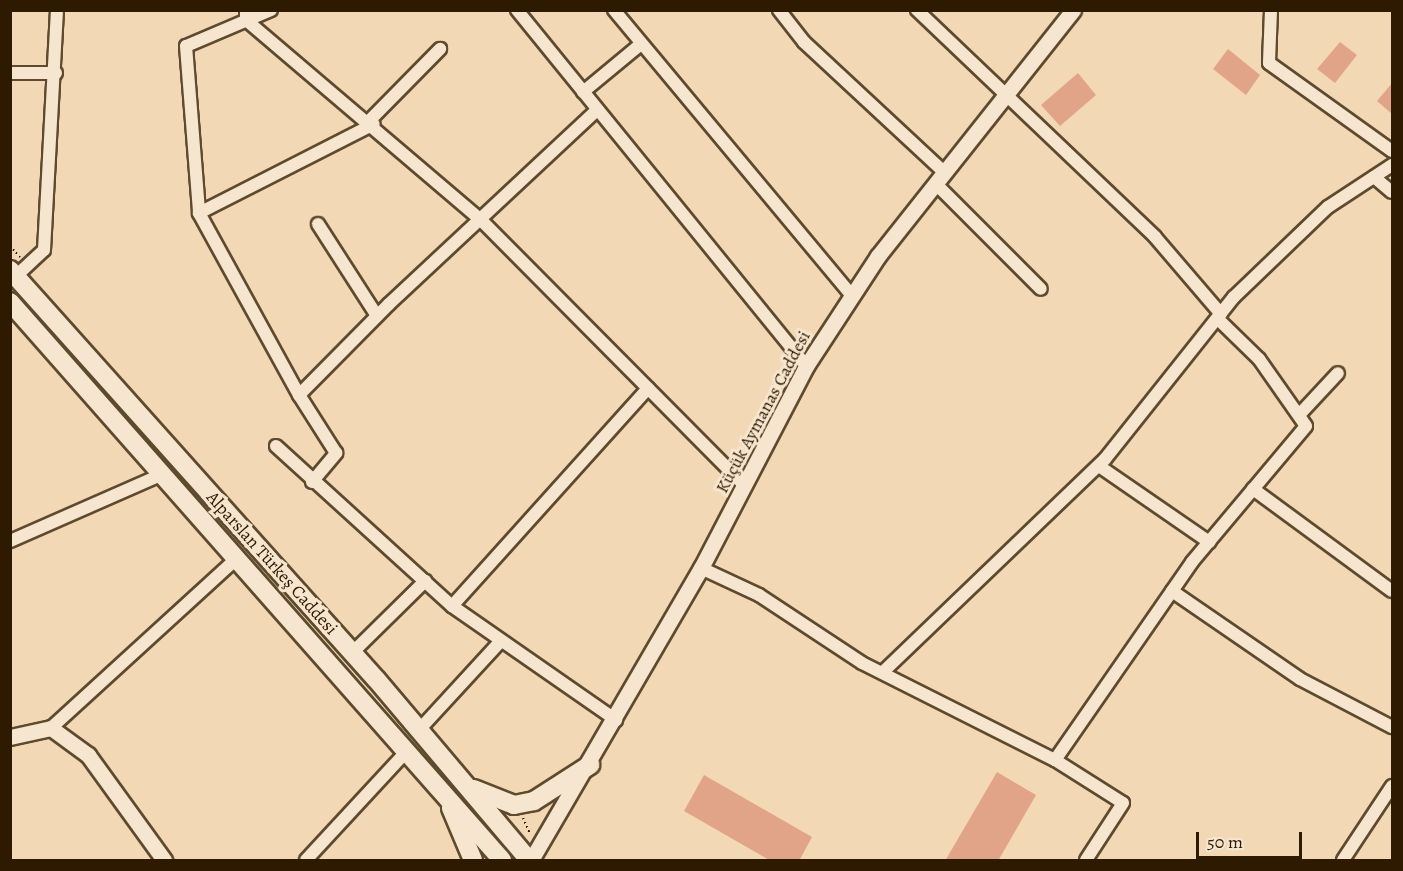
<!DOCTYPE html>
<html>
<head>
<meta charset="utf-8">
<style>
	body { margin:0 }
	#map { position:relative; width:1403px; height:871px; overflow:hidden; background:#f2d8b5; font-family:Alegreya,serif }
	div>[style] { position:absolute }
	.building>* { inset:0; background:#e2a488 }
	.path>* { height:2px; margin-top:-1px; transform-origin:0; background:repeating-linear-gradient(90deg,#2d1a00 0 1.5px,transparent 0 4.5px) }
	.roads { filter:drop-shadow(2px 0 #5e4a2d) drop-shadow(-2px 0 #5e4a2d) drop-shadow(0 2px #5e4a2d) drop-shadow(0 -2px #5e4a2d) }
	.minor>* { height:12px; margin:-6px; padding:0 6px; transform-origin:6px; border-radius:6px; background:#f7e6cf }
	.tertiary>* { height:15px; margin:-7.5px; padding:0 7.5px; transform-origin:7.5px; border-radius:7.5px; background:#f7e6cf }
	.secondary>* { height:18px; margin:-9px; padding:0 9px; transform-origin:9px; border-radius:9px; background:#f7e6cf }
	span { translate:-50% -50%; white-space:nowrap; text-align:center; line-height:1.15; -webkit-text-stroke:6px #f7e6cf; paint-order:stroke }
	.street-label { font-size:18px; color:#2d1a00 }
	.frame { position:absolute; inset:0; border:12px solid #2d1a00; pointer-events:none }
	.scale { position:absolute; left:1196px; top:832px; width:106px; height:27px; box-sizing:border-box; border:3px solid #2d1a00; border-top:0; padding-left:8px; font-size:18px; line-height:21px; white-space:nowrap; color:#2d1a00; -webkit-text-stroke:4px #f7e6cf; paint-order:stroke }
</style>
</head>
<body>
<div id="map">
	<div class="building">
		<div style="clip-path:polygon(1340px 42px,1357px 55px,1335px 83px,1317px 69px)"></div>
		<div style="clip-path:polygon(1228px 49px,1260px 75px,1246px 95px,1213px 69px)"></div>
		<div style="clip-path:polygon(1078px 73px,1096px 95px,1060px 126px,1041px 105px)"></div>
		<div style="clip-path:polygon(1392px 83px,1392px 114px,1377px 101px)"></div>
		<div style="clip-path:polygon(997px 772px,1036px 795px,998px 861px,945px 861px)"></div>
		<div style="clip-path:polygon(704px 775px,812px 837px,799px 861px,771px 861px,684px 811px)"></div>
	</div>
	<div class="path">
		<div style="left:10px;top:246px;width:15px;rotate:48deg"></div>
		<div style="left:523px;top:818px;width:17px;rotate:66deg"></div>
	</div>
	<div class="roads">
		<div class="minor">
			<div style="left:246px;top:10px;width:10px;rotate:90deg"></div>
			<div style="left:246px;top:20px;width:306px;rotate:40.4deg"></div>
			<div style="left:479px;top:218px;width:378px;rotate:45.2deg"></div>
			<div style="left:271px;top:10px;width:92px;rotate:157deg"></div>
			<div style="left:186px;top:46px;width:168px;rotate:85.5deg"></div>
			<div style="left:199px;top:213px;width:208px;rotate:61.2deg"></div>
			<div style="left:517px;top:10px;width:459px;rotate:50.9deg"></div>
			<div style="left:614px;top:10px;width:372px;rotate:50.2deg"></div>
			<div style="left:779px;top:10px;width:41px;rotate:52deg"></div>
			<div style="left:804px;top:42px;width:192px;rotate:42.9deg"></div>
			<div style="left:917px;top:10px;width:329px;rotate:43.6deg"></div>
			<div style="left:1155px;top:237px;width:101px;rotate:49.4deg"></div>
			<div style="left:1271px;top:10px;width:53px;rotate:92.2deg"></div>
			<div style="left:1269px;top:63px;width:151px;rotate:35.6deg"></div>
			<div style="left:10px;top:73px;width:46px"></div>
			<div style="left:583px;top:92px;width:75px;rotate:-39.6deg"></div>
			<div style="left:370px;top:120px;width:100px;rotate:-45.4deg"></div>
			<div style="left:1374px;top:177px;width:23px;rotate:40deg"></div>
			<div style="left:936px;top:184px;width:148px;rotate:45deg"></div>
			<div style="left:199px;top:213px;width:196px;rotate:-27deg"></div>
			<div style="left:318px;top:224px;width:109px;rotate:57.3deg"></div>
			<div style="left:16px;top:276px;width:38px;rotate:-43deg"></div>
			<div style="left:44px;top:250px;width:240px;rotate:-86.9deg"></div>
			<div style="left:1299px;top:415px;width:57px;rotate:-47.1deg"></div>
			<div style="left:276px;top:446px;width:238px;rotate:42.3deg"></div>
			<div style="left:452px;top:606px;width:200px;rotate:34.8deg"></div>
			<div style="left:1099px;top:466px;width:134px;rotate:34.6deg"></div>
			<div style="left:312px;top:482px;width:38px;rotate:-50deg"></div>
			<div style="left:336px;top:453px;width:69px;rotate:-122.5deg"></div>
			<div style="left:299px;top:395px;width:128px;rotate:-45.3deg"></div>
			<div style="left:389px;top:304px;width:284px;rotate:-43deg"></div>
			<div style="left:1253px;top:489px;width:172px;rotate:36.3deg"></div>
			<div style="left:10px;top:541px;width:164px;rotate:-23.7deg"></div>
			<div style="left:701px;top:568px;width:64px;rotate:25deg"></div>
			<div style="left:759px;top:595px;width:123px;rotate:33.4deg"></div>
			<div style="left:862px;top:663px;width:216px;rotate:26.7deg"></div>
			<div style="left:1055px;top:760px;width:80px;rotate:32.3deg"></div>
			<div style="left:1123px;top:803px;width:68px;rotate:123deg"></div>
			<div style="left:1172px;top:591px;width:155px;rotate:34.5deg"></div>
			<div style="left:1300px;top:679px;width:104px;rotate:27.6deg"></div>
			<div style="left:452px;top:606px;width:293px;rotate:-48deg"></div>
			<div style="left:352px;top:653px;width:103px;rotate:-44.6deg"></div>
			<div style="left:884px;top:671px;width:306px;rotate:-43.8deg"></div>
			<div style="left:1105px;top:459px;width:207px;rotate:-51.5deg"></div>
			<div style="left:1234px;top:297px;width:130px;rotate:-43.8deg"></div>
			<div style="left:1328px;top:207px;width:77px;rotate:-33.3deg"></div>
			<div style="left:51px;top:728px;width:251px;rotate:-42.4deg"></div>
			<div style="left:419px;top:730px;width:120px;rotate:-47.4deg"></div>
			<div style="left:1055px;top:760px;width:241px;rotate:-55.3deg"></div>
			<div style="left:1192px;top:562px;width:177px;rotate:-50deg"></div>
			<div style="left:1306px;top:426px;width:82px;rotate:-125deg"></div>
			<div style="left:1259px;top:359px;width:57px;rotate:-135.7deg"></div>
			<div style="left:306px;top:860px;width:150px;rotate:-47.2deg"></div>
			<div style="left:1343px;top:860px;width:89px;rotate:-56.5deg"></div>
		</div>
		<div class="tertiary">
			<div style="left:10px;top:737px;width:42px;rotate:-12.4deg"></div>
			<div style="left:51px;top:728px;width:46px;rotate:36.1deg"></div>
			<div style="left:88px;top:755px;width:130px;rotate:54.1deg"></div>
			<div style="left:531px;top:860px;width:338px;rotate:-59.8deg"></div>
			<div style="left:701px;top:568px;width:228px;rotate:-62.5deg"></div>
			<div style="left:806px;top:366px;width:131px;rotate:-56.8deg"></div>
			<div style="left:878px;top:256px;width:314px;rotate:-51.6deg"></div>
		</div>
		<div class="secondary">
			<div style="left:10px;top:270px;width:549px;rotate:48.18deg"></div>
			<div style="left:376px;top:679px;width:237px;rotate:49.8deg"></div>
			<div style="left:10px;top:302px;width:744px;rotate:48.6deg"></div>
			<div style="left:474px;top:789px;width:43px;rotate:21.8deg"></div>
			<div style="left:514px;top:805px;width:20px;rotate:-11deg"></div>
			<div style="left:534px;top:801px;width:67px;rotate:-32.7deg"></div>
			<div style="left:451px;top:808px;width:56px;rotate:67.1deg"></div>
		</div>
	</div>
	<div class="street-label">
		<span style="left:763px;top:412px;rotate:-62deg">Küçük Aymanas Caddesi</span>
		<span style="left:272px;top:563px;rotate:48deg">Alparslan Türkeş Caddesi</span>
	</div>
	<div class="frame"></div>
	<div class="scale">50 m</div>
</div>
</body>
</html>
